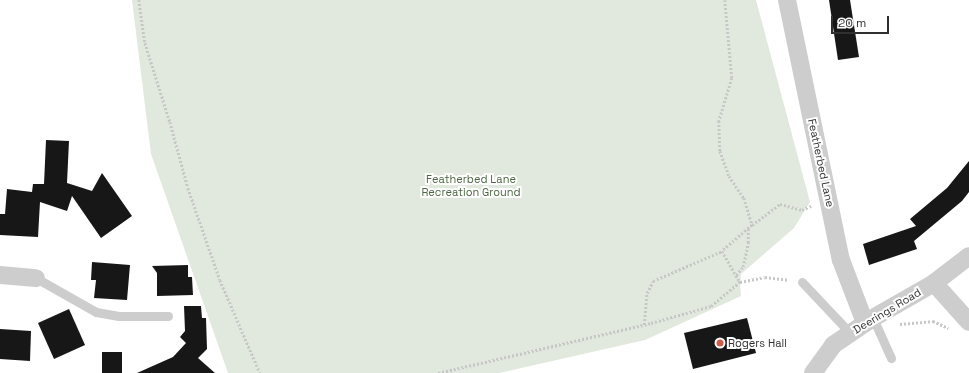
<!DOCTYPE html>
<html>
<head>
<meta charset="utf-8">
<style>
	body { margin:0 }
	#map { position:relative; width:969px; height:373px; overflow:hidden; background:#fff; font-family:"Space Grotesk",sans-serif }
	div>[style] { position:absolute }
	.green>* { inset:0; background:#e1e8dd }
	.building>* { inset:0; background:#171717 }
	.path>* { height:2.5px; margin-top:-1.25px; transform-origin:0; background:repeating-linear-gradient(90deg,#c7c7c7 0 2px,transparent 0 4px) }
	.lane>* { height:9px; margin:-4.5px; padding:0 4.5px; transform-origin:4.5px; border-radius:4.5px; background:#cdcdcd }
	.street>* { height:18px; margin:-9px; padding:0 9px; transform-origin:9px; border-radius:9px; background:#cdcdcd }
	.dots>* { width:11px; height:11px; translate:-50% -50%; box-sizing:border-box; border:2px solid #fff; border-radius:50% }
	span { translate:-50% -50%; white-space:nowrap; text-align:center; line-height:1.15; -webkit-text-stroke:4px #fff; paint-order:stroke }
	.street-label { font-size:11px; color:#303030 }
	.park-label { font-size:11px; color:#4d6743 }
	.poi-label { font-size:11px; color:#303030 }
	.left { translate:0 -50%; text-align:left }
	.scale { position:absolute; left:831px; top:16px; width:58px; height:18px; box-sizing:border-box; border:2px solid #303030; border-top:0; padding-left:5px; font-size:12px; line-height:14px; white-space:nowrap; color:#303030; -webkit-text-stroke:3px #fff; paint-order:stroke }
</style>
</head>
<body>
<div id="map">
	<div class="green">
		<div style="clip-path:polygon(132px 0,756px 0,810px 202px,794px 228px,741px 274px,740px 282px,741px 296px,645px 340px,499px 373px,228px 373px,151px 154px)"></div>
	</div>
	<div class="building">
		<div style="clip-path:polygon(829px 0,850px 0,859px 57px,838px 60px)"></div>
		<div style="clip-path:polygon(46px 140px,69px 141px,67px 183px,92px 191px,102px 173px,132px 216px,101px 238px,72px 196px,67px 211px,40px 202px,38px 237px,0 235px,0 214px,5px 214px,7px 189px,32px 192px,33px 184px,44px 184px)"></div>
		<div style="clip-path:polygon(969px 161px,969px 192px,962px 201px,914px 241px,917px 249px,869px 265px,863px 244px,916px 226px,910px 219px,947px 188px)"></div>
		<div style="clip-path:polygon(92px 262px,130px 265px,127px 300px,94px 298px,96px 280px,91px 280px)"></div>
		<div style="clip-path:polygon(188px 265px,188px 277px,192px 277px,193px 295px,157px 296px,157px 273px,152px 266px)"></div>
		<div style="clip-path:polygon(184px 306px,201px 306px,202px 318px,206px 318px,207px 349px,198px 358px,215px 373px,137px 373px,173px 357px,186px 343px,180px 337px,185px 331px)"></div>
		<div style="clip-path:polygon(69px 309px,85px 345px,54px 359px,38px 323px)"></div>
		<div style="clip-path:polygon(747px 318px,756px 353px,693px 369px,684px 333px)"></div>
		<div style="clip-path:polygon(0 329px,31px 331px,30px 361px,0 359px)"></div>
		<div style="clip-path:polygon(102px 352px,122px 352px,122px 373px,102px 373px)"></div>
	</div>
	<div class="path">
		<div style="left:139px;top:0;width:43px;rotate:82.1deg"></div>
		<div style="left:145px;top:43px;width:83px;rotate:72.4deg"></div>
		<div style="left:170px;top:122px;width:68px;rotate:74.7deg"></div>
		<div style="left:188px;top:188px;width:97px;rotate:70.8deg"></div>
		<div style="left:220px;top:280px;width:101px;rotate:66.7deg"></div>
		<div style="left:725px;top:0;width:78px;rotate:84.9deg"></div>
		<div style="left:732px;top:78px;width:45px;rotate:106.8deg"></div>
		<div style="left:719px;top:121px;width:30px;rotate:88deg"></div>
		<div style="left:720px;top:151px;width:27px;rotate:70deg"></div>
		<div style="left:729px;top:176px;width:27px;rotate:56deg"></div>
		<div style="left:744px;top:198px;width:28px;rotate:73deg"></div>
		<div style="left:752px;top:225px;width:40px;rotate:139deg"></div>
		<div style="left:722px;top:251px;width:36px;rotate:60deg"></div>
		<div style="left:752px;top:225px;width:35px;rotate:-37deg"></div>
		<div style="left:780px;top:204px;width:23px;rotate:15deg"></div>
		<div style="left:802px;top:210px;width:10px;rotate:-24deg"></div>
		<div style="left:736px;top:275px;width:11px;rotate:-49deg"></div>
		<div style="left:743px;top:267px;width:25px;rotate:-78deg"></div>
		<div style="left:748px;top:243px;width:14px;rotate:-90deg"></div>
		<div style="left:900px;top:324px;width:33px;rotate:-5deg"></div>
		<div style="left:933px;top:321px;width:17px;rotate:25deg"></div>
		<div style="left:644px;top:325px;width:32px;rotate:-85deg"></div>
		<div style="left:647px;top:293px;width:13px;rotate:-63deg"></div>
		<div style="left:653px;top:281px;width:75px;rotate:-23.5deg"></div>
		<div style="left:438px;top:373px;width:219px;rotate:-13.2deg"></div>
		<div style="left:651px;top:323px;width:62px;rotate:-15.8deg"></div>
		<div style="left:711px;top:306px;width:38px;rotate:-40deg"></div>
		<div style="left:740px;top:282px;width:25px;rotate:-11deg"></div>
		<div style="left:765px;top:277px;width:23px;rotate:7deg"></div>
	</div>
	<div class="lane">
		<div style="left:36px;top:278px;width:69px;rotate:29.5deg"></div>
		<div style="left:96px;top:312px;width:23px;rotate:10deg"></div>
		<div style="left:119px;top:316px;width:49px"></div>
		<div style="left:802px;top:282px;width:70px;rotate:46.7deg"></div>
		<div style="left:873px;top:318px;width:44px;rotate:65.8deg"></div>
	</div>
	<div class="street">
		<div style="left:787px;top:0;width:266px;rotate:78.3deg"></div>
		<div style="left:841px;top:260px;width:67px;rotate:69.1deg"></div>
		<div style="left:0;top:275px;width:36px;rotate:5deg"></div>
		<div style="left:934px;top:283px;width:52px;rotate:48.1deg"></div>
		<div style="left:813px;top:373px;width:34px;rotate:-54deg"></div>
		<div style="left:833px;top:345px;width:48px;rotate:-34deg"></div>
		<div style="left:873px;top:318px;width:70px;rotate:-29.8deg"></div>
		<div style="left:934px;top:283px;width:44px;rotate:-37.6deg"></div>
	</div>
	<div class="dots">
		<div style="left:720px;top:343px;background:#cf5b4b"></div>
	</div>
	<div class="street-label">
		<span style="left:821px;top:163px;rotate:78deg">Featherbed Lane</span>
		<span style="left:887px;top:311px;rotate:-31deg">Deerings Road</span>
	</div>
	<div class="park-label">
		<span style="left:471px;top:186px">Featherbed Lane<br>Recreation Ground</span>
	</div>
	<div class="poi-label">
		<span class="left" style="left:728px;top:343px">Rogers Hall</span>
	</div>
	<div class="scale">20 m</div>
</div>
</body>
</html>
